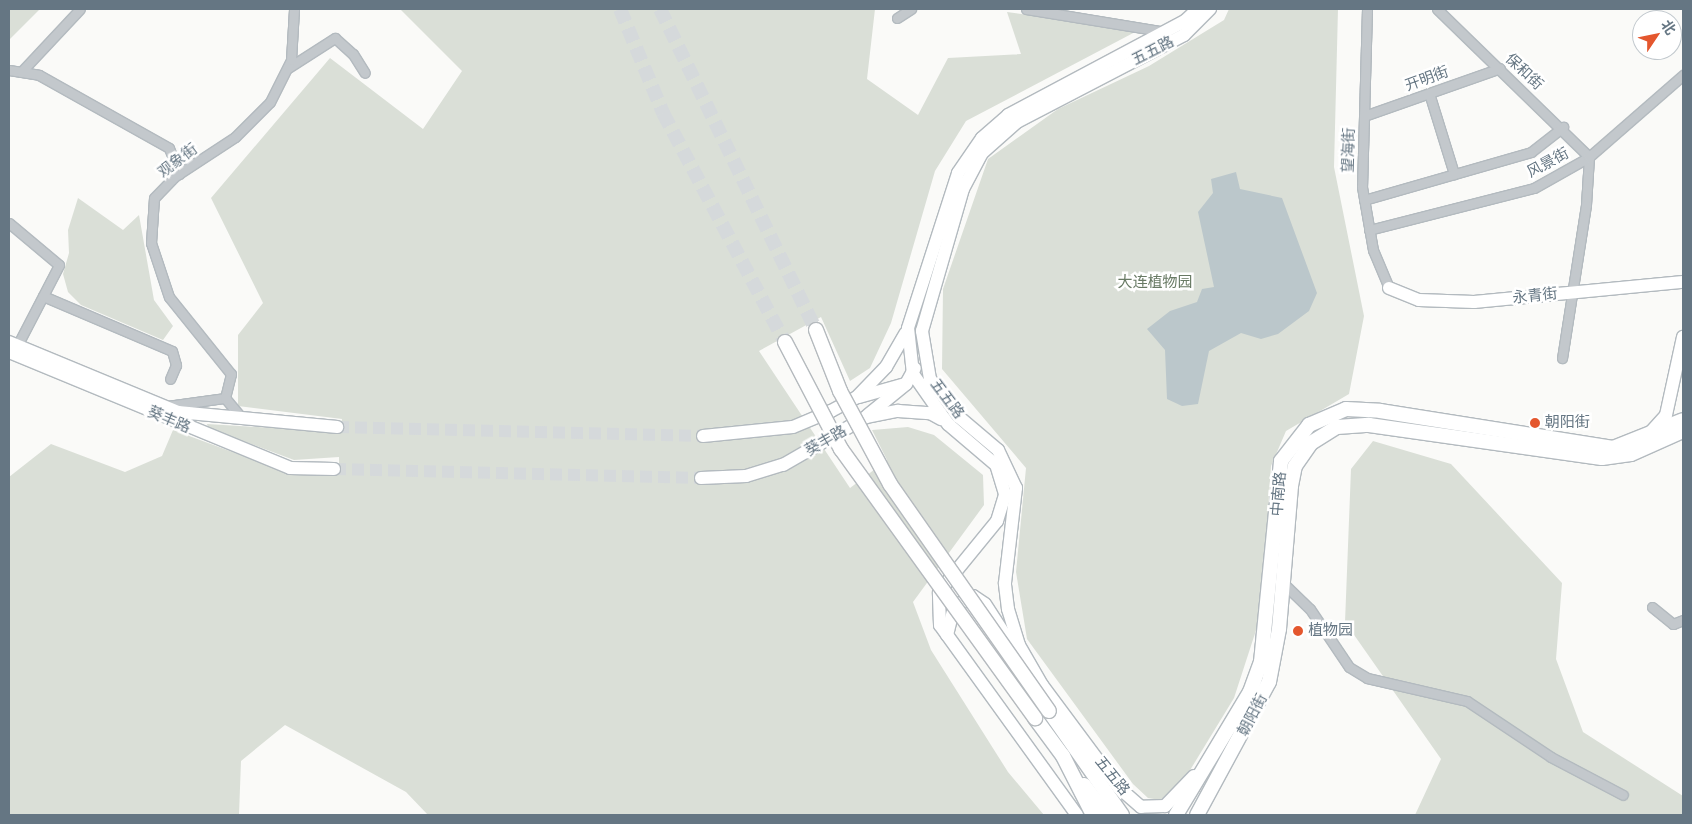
<!DOCTYPE html>
<html>
<head>
<meta charset="utf-8">
<style>
	body { margin:0 }
	#map { position:relative; width:1692px; height:824px; overflow:hidden; background:#fafaf8; font-family:Jost,"Noto Sans SC",sans-serif }
	div>[style] { position:absolute }
	.green>* { inset:0; background:#dadfd7 }
	.water>* { inset:0; background:#bbc7cb }
	.secondary-tunnel>* { height:12px; margin-top:-6px; transform-origin:0; background:repeating-linear-gradient(90deg,#d5d9db 0 12px,transparent 0 18px) }
	.primary-tunnel>* { height:14px; margin-top:-7px; transform-origin:0; background:repeating-linear-gradient(90deg,#d5d9db 0 14px,transparent 0 21px) }
	.roads { filter:drop-shadow(1px 0 #b3babf) drop-shadow(-1px 0 #b3babf) drop-shadow(0 1px #b3babf) drop-shadow(0 -1px #b3babf) }
	.street>* { height:9px; margin:-4.5px; padding:0 4.5px; transform-origin:4.5px; border-radius:4.5px; background:#c3c8cc }
	.secondary>* { height:12px; margin:-6px; padding:0 6px; transform-origin:6px; border-radius:6px; background:#fff }
	.primary>* { height:14px; margin:-7px; padding:0 7px; transform-origin:7px; border-radius:7px; background:#fff }
	.bridges { filter:drop-shadow(1px 0 #b5babe) drop-shadow(-1px 0 #b5babe) drop-shadow(0 1px #b5babe) drop-shadow(0 -1px #b5babe) }
	.primary-bridge>* { height:14px; margin:-7px; padding:0 7px; transform-origin:7px; border-radius:7px; background:#fff }
	.dots>* { width:14px; height:14px; translate:-50% -50%; box-sizing:border-box; border:2px solid #fff; border-radius:50% }
	span { translate:-50% -50%; white-space:nowrap; text-align:center; line-height:1.15; -webkit-text-stroke:5px #fff; paint-order:stroke }
	.street-label { font-size:15px; color:#657683 }
	.park-label { font-size:15px; color:#687a64 }
	.poi-label { font-size:15px; color:#657683 }
	.left { translate:0 -50%; text-align:left }
	.frame { position:absolute; inset:0; border:10px solid #657683; pointer-events:none }
	.north { position:absolute; left:1632px; top:10px; width:50px; height:50px; box-sizing:border-box; background:#fff; border:1px solid #c1c8cd; border-radius:50%; rotate:56deg; font-size:14px; font-weight:700; line-height:20px; text-align:center; color:#657683 }
	.north::after { content:''; display:block; margin:auto; width:18px; height:22px; background:#e4572e; clip-path:polygon(50% 0,100% 100%,50% 72%,0 100%) }
</style>
</head>
<body>
<div id="map">
	<div class="green">
		<div style="clip-path:polygon(9px 9px,40px 9px,9px 40px)"></div>
		<div style="clip-path:polygon(400px 9px,875px 9px,867px 79px,918px 115px,948px 58px,1021px 54px,1007px 12px,1137px 31px,966px 121px,935px 171px,891px 323px,870px 368px,850px 381px,821px 317px,759px 351px,850px 488px,887px 460px,872px 430px,908px 427px,934px 435px,983px 475px,984px 505px,913px 602px,931px 650px,1008px 772px,1044px 815px,428px 815px,406px 792px,285px 725px,241px 761px,239px 815px,9px 815px,9px 477px,51px 444px,125px 472px,162px 456px,173px 430px,286px 472px,339px 473px,339px 457px,294px 460px,208px 428px,207px 424px,340px 432px,342px 419px,238px 406px,238px 335px,263px 303px,211px 198px,330px 58px,423px 129px,462px 71px)"></div>
		<div style="clip-path:polygon(1229px 9px,1338px 9px,1334px 167px,1364px 316px,1349px 394px,1286px 431px,1271px 466px,1261px 615px,1234px 698px,1181px 785px,1160px 800px,1148px 798px,1133px 784px,1027px 639px,1016px 572px,1026px 468px,942px 369px,943px 289px,988px 159px,1058px 109px,1149px 66px,1224px 20px)"></div>
		<div style="clip-path:polygon(78px 198px,123px 230px,139px 215px,154px 300px,173px 326px,163px 340px,81px 305px,68px 292px,63px 274px,69px 253px,68px 230px)"></div>
		<div style="clip-path:polygon(1373px 441px,1451px 464px,1562px 583px,1556px 659px,1583px 732px,1683px 796px,1683px 815px,1415px 815px,1441px 759px,1345px 622px,1351px 469px)"></div>
	</div>
	<div class="water">
		<div style="clip-path:polygon(1236px 172px,1240px 189px,1282px 198px,1317px 293px,1309px 311px,1278px 334px,1261px 339px,1241px 333px,1209px 351px,1198px 404px,1182px 406px,1167px 399px,1165px 350px,1147px 329px,1170px 311px,1197px 302px,1202px 289px,1214px 287px,1198px 212px,1213px 193px,1211px 179px)"></div>
	</div>
	<div class="secondary-tunnel">
		<div style="left:337px;top:427px;width:366px;rotate:1.4deg"></div>
		<div style="left:334px;top:469px;width:367px;rotate:1.4deg"></div>
	</div>
	<div class="primary-tunnel">
		<div style="left:620px;top:9px;width:113px;rotate:67.5deg"></div>
		<div style="left:663px;top:113px;width:259px;rotate:62deg"></div>
		<div style="left:660px;top:9px;width:357px;rotate:64.1deg"></div>
	</div>
	<div class="roads">
		<div class="street">
			<div style="left:1026px;top:9px;width:143px;rotate:9.3deg"></div>
			<div style="left:1367px;top:9px;width:178px;rotate:91.6deg"></div>
			<div style="left:1362px;top:187px;width:64px;rotate:80.1deg"></div>
			<div style="left:1373px;top:250px;width:41px;rotate:67.2deg"></div>
			<div style="left:1437px;top:9px;width:212px;rotate:44.2deg"></div>
			<div style="left:1589px;top:157px;width:48px;rotate:93.6deg"></div>
			<div style="left:1586px;top:205px;width:155px;rotate:98.9deg"></div>
			<div style="left:897px;top:18px;width:17px;rotate:-33deg"></div>
			<div style="left:288px;top:68px;width:56px;rotate:-32.6deg"></div>
			<div style="left:335px;top:38px;width:24px;rotate:42deg"></div>
			<div style="left:353px;top:54px;width:22px;rotate:58deg"></div>
			<div style="left:9px;top:70px;width:30px;rotate:9deg"></div>
			<div style="left:39px;top:75px;width:149px;rotate:29.3deg"></div>
			<div style="left:169px;top:148px;width:28px;rotate:69deg"></div>
			<div style="left:21px;top:72px;width:86px;rotate:-46.9deg"></div>
			<div style="left:1429px;top:93px;width:85px;rotate:72.8deg"></div>
			<div style="left:1364px;top:116px;width:144px;rotate:-19.4deg"></div>
			<div style="left:1364px;top:200px;width:174px;rotate:-16deg"></div>
			<div style="left:1531px;top:152px;width:41px;rotate:-38deg"></div>
			<div style="left:9px;top:223px;width:65px;rotate:40deg"></div>
			<div style="left:59px;top:265px;width:91px;rotate:117.4deg"></div>
			<div style="left:1369px;top:230px;width:170px;rotate:-14.3deg"></div>
			<div style="left:1534px;top:188px;width:63px;rotate:-29.4deg"></div>
			<div style="left:1589px;top:157px;width:125px;rotate:-41.1deg"></div>
			<div style="left:43px;top:296px;width:140px;rotate:23.1deg"></div>
			<div style="left:172px;top:351px;width:15px;rotate:74deg"></div>
			<div style="left:176px;top:365px;width:15px;rotate:113deg"></div>
			<div style="left:225px;top:398px;width:25px;rotate:-76deg"></div>
			<div style="left:231px;top:374px;width:99px;rotate:-128.8deg"></div>
			<div style="left:169px;top:297px;width:57px;rotate:-108.4deg"></div>
			<div style="left:151px;top:243px;width:45px;rotate:-86.2deg"></div>
			<div style="left:154px;top:198px;width:29px;rotate:-46deg"></div>
			<div style="left:174px;top:177px;width:73px;rotate:-33.3deg"></div>
			<div style="left:235px;top:137px;width:49px;rotate:-45deg"></div>
			<div style="left:270px;top:102px;width:47px;rotate:-63.4deg"></div>
			<div style="left:291px;top:60px;width:51px;rotate:-86.6deg"></div>
			<div style="left:167px;top:406px;width:59px;rotate:-7.9deg"></div>
			<div style="left:225px;top:398px;width:26px;rotate:50deg"></div>
			<div style="left:1283px;top:583px;width:37px;rotate:44deg"></div>
			<div style="left:1310px;top:609px;width:70px;rotate:56.1deg"></div>
			<div style="left:1349px;top:667px;width:21px;rotate:31deg"></div>
			<div style="left:1367px;top:678px;width:103px;rotate:13deg"></div>
			<div style="left:1467px;top:701px;width:101px;rotate:33.7deg"></div>
			<div style="left:1551px;top:757px;width:81px;rotate:27.8deg"></div>
			<div style="left:1652px;top:607px;width:27px;rotate:39deg"></div>
			<div style="left:1673px;top:624px;width:11px;rotate:-22deg"></div>
		</div>
		<div class="secondary">
			<div style="left:1389px;top:288px;width:32px;rotate:22deg"></div>
			<div style="left:1419px;top:300px;width:55px;rotate:2.1deg"></div>
			<div style="left:1474px;top:302px;width:210px;rotate:-5.5deg"></div>
			<div style="left:9px;top:342px;width:183px;rotate:22.5deg"></div>
			<div style="left:178px;top:412px;width:160px;rotate:5.4deg"></div>
			<div style="left:9px;top:352px;width:304px;rotate:22.4deg"></div>
			<div style="left:290px;top:468px;width:44px;rotate:1.3deg"></div>
			<div style="left:859px;top:397px;width:48px;rotate:-15.8deg"></div>
			<div style="left:868px;top:415px;width:49px;rotate:-39.2deg"></div>
			<div style="left:906px;top:384px;width:18px;rotate:-61deg"></div>
			<div style="left:1649px;top:434px;width:25px;rotate:-48deg"></div>
			<div style="left:1666px;top:415px;width:80px;rotate:-77.7deg"></div>
			<div style="left:703px;top:436px;width:90px;rotate:-5.7deg"></div>
			<div style="left:793px;top:427px;width:41px;rotate:-22.8deg"></div>
			<div style="left:831px;top:411px;width:30px;rotate:-28deg"></div>
			<div style="left:857px;top:397px;width:42px;rotate:-46deg"></div>
			<div style="left:886px;top:367px;width:39px;rotate:-60deg"></div>
			<div style="left:701px;top:478px;width:45px;rotate:-2.5deg"></div>
			<div style="left:746px;top:476px;width:39px;rotate:-17deg"></div>
			<div style="left:783px;top:465px;width:96px;rotate:-30deg"></div>
			<div style="left:866px;top:417px;width:33px;rotate:-11deg"></div>
			<div style="left:898px;top:411px;width:32px;rotate:4deg"></div>
			<div style="left:930px;top:413px;width:13px;rotate:29deg"></div>
			<div style="left:947px;top:635px;width:29px;rotate:-76deg"></div>
			<div style="left:954px;top:607px;width:22px;rotate:-30deg"></div>
			<div style="left:973px;top:596px;width:14px;rotate:34deg"></div>
			<div style="left:985px;top:604px;width:57px;rotate:57.1deg"></div>
			<div style="left:1194px;top:776px;width:42px;rotate:134deg"></div>
			<div style="left:1165px;top:806px;width:24px;rotate:178deg"></div>
			<div style="left:1141px;top:807px;width:30px;rotate:-139deg"></div>
			<div style="left:1118px;top:787px;width:127px;rotate:-126.7deg"></div>
			<div style="left:1042px;top:685px;width:46px;rotate:-119.9deg"></div>
			<div style="left:1019px;top:645px;width:38px;rotate:-107deg"></div>
			<div style="left:1008px;top:609px;width:26px;rotate:-97deg"></div>
			<div style="left:1005px;top:583px;width:96px;rotate:-83.4deg"></div>
			<div style="left:1016px;top:488px;width:42px;rotate:-115.3deg"></div>
			<div style="left:998px;top:450px;width:51px;rotate:-139.8deg"></div>
			<div style="left:959px;top:417px;width:48px;rotate:-127.3deg"></div>
			<div style="left:930px;top:379px;width:49px;rotate:-99.5deg"></div>
			<div style="left:922px;top:331px;width:148px;rotate:-73.9deg"></div>
			<div style="left:963px;top:189px;width:41px;rotate:-62.2deg"></div>
			<div style="left:982px;top:153px;width:47px;rotate:-41.5deg"></div>
			<div style="left:1017px;top:122px;width:188px;rotate:-27.5deg"></div>
			<div style="left:1184px;top:35px;width:37px;rotate:-45deg"></div>
			<div style="left:1077px;top:815px;width:234px;rotate:-125.8deg"></div>
			<div style="left:940px;top:625px;width:33px;rotate:-92deg"></div>
			<div style="left:939px;top:592px;width:92px;rotate:-50.8deg"></div>
			<div style="left:997px;top:521px;width:28px;rotate:-73deg"></div>
			<div style="left:1005px;top:494px;width:30px;rotate:-107deg"></div>
			<div style="left:996px;top:465px;width:63px;rotate:-139.5deg"></div>
			<div style="left:948px;top:424px;width:61px;rotate:-125deg"></div>
			<div style="left:913px;top:374px;width:46px;rotate:-96.2deg"></div>
			<div style="left:908px;top:328px;width:163px;rotate:-72.1deg"></div>
			<div style="left:958px;top:173px;width:42px;rotate:-55.6deg"></div>
			<div style="left:982px;top:138px;width:35px;rotate:-41deg"></div>
			<div style="left:1008px;top:115px;width:200px;rotate:-28deg"></div>
			<div style="left:1185px;top:21px;width:18px;rotate:-43deg"></div>
		</div>
		<div class="primary">
			<div style="left:1049px;top:711px;width:127px;rotate:54.9deg"></div>
			<div style="left:1035px;top:718px;width:47px;rotate:53.6deg"></div>
			<div style="left:1063px;top:756px;width:66px;rotate:63deg"></div>
			<div style="left:1084px;top:785px;width:38px;rotate:53deg"></div>
			<div style="left:1176px;top:815px;width:144px;rotate:-59deg"></div>
			<div style="left:1250px;top:692px;width:32px;rotate:-70deg"></div>
			<div style="left:1261px;top:662px;width:202px;rotate:-84.3deg"></div>
			<div style="left:1281px;top:461px;width:46px;rotate:-52.1deg"></div>
			<div style="left:1309px;top:425px;width:40px;rotate:-23.4deg"></div>
			<div style="left:1346px;top:409px;width:34px;rotate:3deg"></div>
			<div style="left:1380px;top:411px;width:236px;rotate:9deg"></div>
			<div style="left:1613px;top:448px;width:75px;rotate:-21.8deg"></div>
			<div style="left:1197px;top:815px;width:151px;rotate:-61.6deg"></div>
			<div style="left:1269px;top:682px;width:54px;rotate:-79.3deg"></div>
			<div style="left:1279px;top:629px;width:144px;rotate:-85.2deg"></div>
			<div style="left:1291px;top:486px;width:20px;rotate:-79deg"></div>
			<div style="left:1295px;top:466px;width:28px;rotate:-55deg"></div>
			<div style="left:1311px;top:443px;width:31px;rotate:-32deg"></div>
			<div style="left:1337px;top:427px;width:32px;rotate:-4deg"></div>
			<div style="left:1369px;top:425px;width:235px;rotate:8.1deg"></div>
			<div style="left:1602px;top:458px;width:29px;rotate:-8deg"></div>
			<div style="left:1631px;top:454px;width:57px;rotate:-23.9deg"></div>
		</div>
	</div>
	<div class="bridges">
		<div class="primary-bridge">
			<div style="left:816px;top:330px;width:66px;rotate:68.5deg"></div>
			<div style="left:840px;top:391px;width:106px;rotate:61.7deg"></div>
			<div style="left:890px;top:484px;width:277px;rotate:55deg"></div>
			<div style="left:785px;top:342px;width:121px;rotate:62.4deg"></div>
			<div style="left:841px;top:449px;width:332px;rotate:54.2deg"></div>
		</div>
	</div>
	<div class="dots">
		<div style="left:1535px;top:423px;background:#e4572e"></div>
		<div style="left:1298px;top:631px;background:#e4572e"></div>
	</div>
	<div class="street-label">
		<span style="left:1153px;top:51px;rotate:-27deg">五五路</span>
		<span style="left:1524px;top:72px;rotate:43deg">保和街</span>
		<span style="left:1427px;top:79px;rotate:-20deg">开明街</span>
		<span style="left:1349px;top:150px;rotate:-88deg">望海街</span>
		<span style="left:178px;top:161px;rotate:-37deg">观象街</span>
		<span style="left:1548px;top:163px;rotate:-28deg">风景街</span>
		<span style="left:1535px;top:296px;rotate:-6deg">永青街</span>
		<span style="left:947px;top:399px;rotate:53deg">五五路</span>
		<span style="left:169px;top:420px;rotate:23deg">葵丰路</span>
		<span style="left:826px;top:441px;rotate:-30deg">葵丰路</span>
		<span style="left:1279px;top:494px;rotate:-85deg">中南路</span>
		<span style="left:1253px;top:715px;rotate:-62deg">朝阳街</span>
		<span style="left:1112px;top:776px;rotate:51deg">五五路</span>
	</div>
	<div class="park-label">
		<span style="left:1155px;top:283px">大连植物园</span>
	</div>
	<div class="poi-label">
		<span class="left" style="left:1545px;top:423px">朝阳街</span>
		<span class="left" style="left:1308px;top:631px">植物园</span>
	</div>
	<div class="frame"></div>
	<div class="north">北</div>
</div>
</body>
</html>
